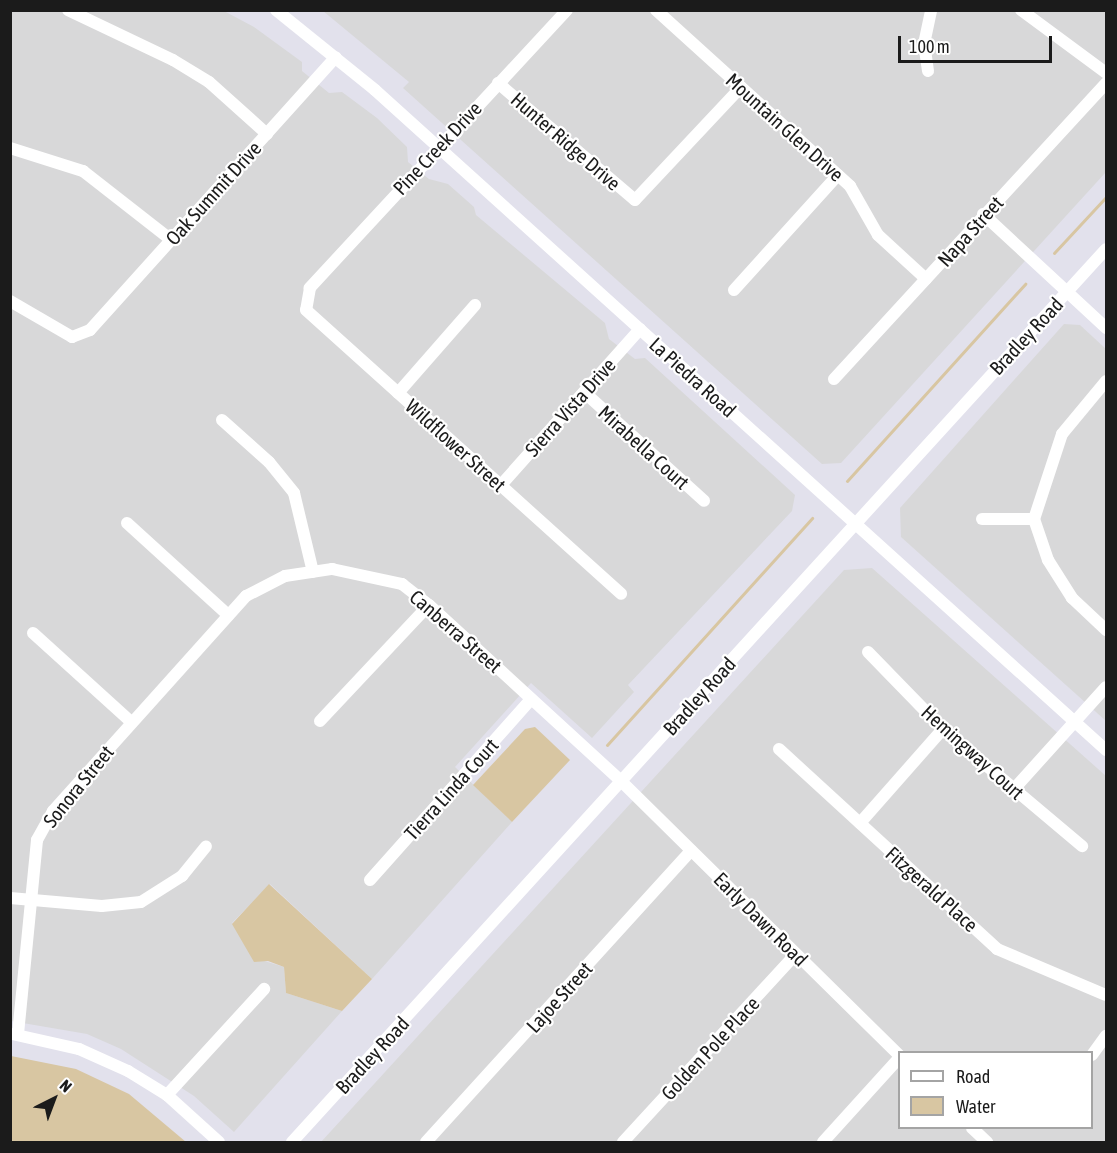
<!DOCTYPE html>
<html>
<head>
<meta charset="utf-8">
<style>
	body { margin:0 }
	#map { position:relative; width:1117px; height:1153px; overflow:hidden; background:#e2e1ec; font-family:"Asap Condensed",sans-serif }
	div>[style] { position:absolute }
	.residential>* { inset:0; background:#d8d8d9 }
	.water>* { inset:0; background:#d8c6a2 }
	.stream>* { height:3px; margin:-1.5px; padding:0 1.5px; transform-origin:1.5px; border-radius:1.5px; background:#d8c6a2 }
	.minor>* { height:12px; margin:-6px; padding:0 6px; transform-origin:6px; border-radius:6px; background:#fff }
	span { translate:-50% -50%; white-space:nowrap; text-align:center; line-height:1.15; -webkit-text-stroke:4.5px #fff; paint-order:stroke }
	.street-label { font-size:20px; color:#1b1b1b }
	.frame { position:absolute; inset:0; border:12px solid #1b1b1b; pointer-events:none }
	.legend { position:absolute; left:898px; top:1051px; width:195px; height:78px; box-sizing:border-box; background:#fff; border:2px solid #a4a4a4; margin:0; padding:8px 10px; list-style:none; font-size:18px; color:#1b1b1b }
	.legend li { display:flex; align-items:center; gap:12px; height:30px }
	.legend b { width:30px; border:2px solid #a4a4a4 }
	.north { position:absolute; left:24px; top:1069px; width:60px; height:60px; -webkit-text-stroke:4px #fff; paint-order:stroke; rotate:42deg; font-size:16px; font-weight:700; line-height:24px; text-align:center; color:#1b1b1b }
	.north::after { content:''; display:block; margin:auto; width:21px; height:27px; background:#1b1b1b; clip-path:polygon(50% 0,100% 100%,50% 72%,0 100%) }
	.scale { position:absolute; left:898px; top:36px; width:154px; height:27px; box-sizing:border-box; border:3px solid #1b1b1b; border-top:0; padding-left:8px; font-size:18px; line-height:21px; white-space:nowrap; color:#1b1b1b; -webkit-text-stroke:4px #fff; paint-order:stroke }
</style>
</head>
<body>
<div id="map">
	<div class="residential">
		<div style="clip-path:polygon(11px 11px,224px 11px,254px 27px,302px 62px,302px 71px,329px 93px,342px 92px,377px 118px,407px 147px,408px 162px,429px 179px,448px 184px,474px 207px,476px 215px,605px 323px,609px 339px,635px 359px,645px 358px,795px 495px,792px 511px,628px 685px,634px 692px,592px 738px,531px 683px,455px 767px,512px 822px,372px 979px,270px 884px,232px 923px,261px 960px,284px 967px,286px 993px,342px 1011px,234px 1132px,194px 1096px,121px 1049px,87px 1034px,11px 1021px)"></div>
		<div style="clip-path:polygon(323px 11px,1106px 11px,1106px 172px,841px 463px,822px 464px,403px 88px,409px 82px)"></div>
		<div style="clip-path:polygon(1064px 324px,1080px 325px,1106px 349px,1106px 721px,901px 537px,900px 508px)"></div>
		<div style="clip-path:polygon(evenodd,872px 568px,1106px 776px,1106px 1142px,321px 1142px,844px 570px,872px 568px,900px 1052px,1092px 1052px,1092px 1128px,900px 1128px,900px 1052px)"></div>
	</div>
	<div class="water">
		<div style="clip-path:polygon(535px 727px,570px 760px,512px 822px,473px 785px,525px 729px)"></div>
		<div style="clip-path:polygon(269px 884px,372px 979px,342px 1011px,286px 993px,284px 967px,268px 961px,254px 962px,232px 924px)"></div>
		<div style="clip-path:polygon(11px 1056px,76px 1069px,129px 1094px,186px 1142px,11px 1142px)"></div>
	</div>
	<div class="stream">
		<div style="left:1054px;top:253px;width:76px;rotate:-47.1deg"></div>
		<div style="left:847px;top:481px;width:266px;rotate:-47.9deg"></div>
		<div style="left:607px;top:745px;width:306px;rotate:-47.9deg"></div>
	</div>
	<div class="minor">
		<div style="left:68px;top:10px;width:116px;rotate:25.5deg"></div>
		<div style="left:173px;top:60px;width:42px;rotate:31.4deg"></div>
		<div style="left:209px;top:82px;width:78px;rotate:41.9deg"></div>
		<div style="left:276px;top:10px;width:127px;rotate:38.9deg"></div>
		<div style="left:375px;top:90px;width:985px;rotate:42.08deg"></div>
		<div style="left:567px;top:10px;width:379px;rotate:132.8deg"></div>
		<div style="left:310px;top:288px;width:22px;rotate:100deg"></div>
		<div style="left:306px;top:310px;width:424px;rotate:42deg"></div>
		<div style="left:656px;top:10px;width:262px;rotate:42.2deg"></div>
		<div style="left:850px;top:186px;width:56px;rotate:60.3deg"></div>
		<div style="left:878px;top:235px;width:65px;rotate:42.5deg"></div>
		<div style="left:1021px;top:10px;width:106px;rotate:36.5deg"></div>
		<div style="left:928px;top:71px;width:27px;rotate:-98deg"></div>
		<div style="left:924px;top:44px;width:35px;rotate:-78deg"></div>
		<div style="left:498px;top:83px;width:180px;rotate:40.5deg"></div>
		<div style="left:635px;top:200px;width:155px;rotate:-46.8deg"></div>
		<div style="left:10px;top:148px;width:77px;rotate:17.5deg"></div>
		<div style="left:83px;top:171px;width:110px;rotate:38deg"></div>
		<div style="left:983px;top:214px;width:168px;rotate:42.8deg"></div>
		<div style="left:734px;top:290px;width:155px;rotate:-47.9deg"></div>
		<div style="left:10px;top:301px;width:72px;rotate:30.1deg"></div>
		<div style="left:72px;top:337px;width:19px;rotate:-21deg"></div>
		<div style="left:90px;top:330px;width:367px;rotate:-48deg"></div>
		<div style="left:834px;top:379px;width:402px;rotate:-47.4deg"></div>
		<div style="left:1106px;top:381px;width:69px;rotate:129.7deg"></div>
		<div style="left:1062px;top:434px;width:89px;rotate:108.2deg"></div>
		<div style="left:1034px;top:519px;width:43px;rotate:71.1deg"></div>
		<div style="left:1048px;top:560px;width:45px;rotate:57.7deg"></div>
		<div style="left:1072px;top:598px;width:47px;rotate:43.3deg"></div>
		<div style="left:584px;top:392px;width:162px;rotate:42.2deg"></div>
		<div style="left:398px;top:393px;width:117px;rotate:-48.8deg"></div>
		<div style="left:222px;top:420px;width:63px;rotate:41.8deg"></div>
		<div style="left:269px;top:462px;width:40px;rotate:51deg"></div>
		<div style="left:294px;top:493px;width:81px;rotate:76.5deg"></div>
		<div style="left:501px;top:485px;width:209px;rotate:-48.3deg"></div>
		<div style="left:982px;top:519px;width:52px"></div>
		<div style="left:127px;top:523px;width:137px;rotate:42.3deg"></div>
		<div style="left:33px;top:633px;width:132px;rotate:42.2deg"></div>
		<div style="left:868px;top:652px;width:107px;rotate:45.8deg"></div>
		<div style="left:943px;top:729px;width:182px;rotate:40.1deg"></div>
		<div style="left:320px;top:721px;width:159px;rotate:-46.8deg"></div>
		<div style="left:779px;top:749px;width:296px;rotate:42.5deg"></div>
		<div style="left:997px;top:949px;width:118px;rotate:22.9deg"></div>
		<div style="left:1014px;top:789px;width:137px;rotate:-48deg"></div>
		<div style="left:860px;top:823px;width:125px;rotate:-48.6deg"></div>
		<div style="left:370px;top:880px;width:242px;rotate:-48.3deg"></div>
		<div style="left:10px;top:898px;width:92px;rotate:5deg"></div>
		<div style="left:102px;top:906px;width:39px;rotate:-6deg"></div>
		<div style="left:141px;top:902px;width:49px;rotate:-32.4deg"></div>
		<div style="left:182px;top:876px;width:38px;rotate:-51deg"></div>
		<div style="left:12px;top:1034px;width:69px;rotate:12.6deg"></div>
		<div style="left:79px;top:1049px;width:54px;rotate:24.2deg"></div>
		<div style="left:128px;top:1071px;width:46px;rotate:31.6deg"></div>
		<div style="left:167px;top:1095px;width:70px;rotate:42.1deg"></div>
		<div style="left:18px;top:1034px;width:195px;rotate:-84.4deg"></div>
		<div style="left:37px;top:840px;width:33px;rotate:-61deg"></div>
		<div style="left:53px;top:811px;width:289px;rotate:-48.1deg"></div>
		<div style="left:246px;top:596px;width:44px;rotate:-27.1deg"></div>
		<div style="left:285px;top:576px;width:48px;rotate:-8.5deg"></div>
		<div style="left:332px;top:569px;width:72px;rotate:12.1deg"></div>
		<div style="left:402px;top:584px;width:34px;rotate:38deg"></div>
		<div style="left:429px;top:605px;width:262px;rotate:42.5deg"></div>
		<div style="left:622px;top:782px;width:390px;rotate:44.6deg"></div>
		<div style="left:1092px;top:1055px;width:24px;rotate:-54deg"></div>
		<div style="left:167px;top:1095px;width:144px;rotate:-47.5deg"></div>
		<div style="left:972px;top:1128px;width:21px;rotate:43deg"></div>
		<div style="left:292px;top:1142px;width:1208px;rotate:-47.65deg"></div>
		<div style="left:426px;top:1142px;width:394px;rotate:-47.7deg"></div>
		<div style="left:623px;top:1142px;width:255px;rotate:-47.4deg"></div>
		<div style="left:823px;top:1142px;width:115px;rotate:-47.8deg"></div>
	</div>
	<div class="street-label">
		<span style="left:785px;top:127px;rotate:42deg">Mountain Glen Drive</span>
		<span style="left:566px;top:141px;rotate:41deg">Hunter Ridge Drive</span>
		<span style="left:437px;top:148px;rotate:-47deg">Pine Creek Drive</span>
		<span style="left:213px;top:193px;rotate:-48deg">Oak Summit Drive</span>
		<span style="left:970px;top:231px;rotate:-48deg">Napa Street</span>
		<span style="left:1026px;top:336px;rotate:-47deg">Bradley Road</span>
		<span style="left:693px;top:377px;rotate:42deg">La Piedra Road</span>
		<span style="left:570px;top:407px;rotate:-48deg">Sierra Vista Drive</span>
		<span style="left:456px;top:445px;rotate:42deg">Wildflower Street</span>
		<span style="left:644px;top:447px;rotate:42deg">Mirabella Court</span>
		<span style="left:456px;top:631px;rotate:41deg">Canberra Street</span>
		<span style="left:699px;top:696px;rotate:-48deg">Bradley Road</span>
		<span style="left:973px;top:752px;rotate:42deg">Hemingway Court</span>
		<span style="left:78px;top:786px;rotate:-51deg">Sonora Street</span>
		<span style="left:451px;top:789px;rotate:-48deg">Tierra Linda Court</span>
		<span style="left:932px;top:889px;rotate:42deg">Fitzgerald Place</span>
		<span style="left:761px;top:919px;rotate:45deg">Early Dawn Road</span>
		<span style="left:559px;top:997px;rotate:-48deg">Lajoe Street</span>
		<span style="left:710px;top:1048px;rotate:-47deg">Golden Pole Place</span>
		<span style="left:372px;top:1055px;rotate:-47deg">Bradley Road</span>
	</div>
	<div class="frame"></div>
	<ul class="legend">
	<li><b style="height:8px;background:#fff"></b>Road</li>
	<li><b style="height:16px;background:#d8c6a2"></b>Water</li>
	</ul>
	<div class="north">N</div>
	<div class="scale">100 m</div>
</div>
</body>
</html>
